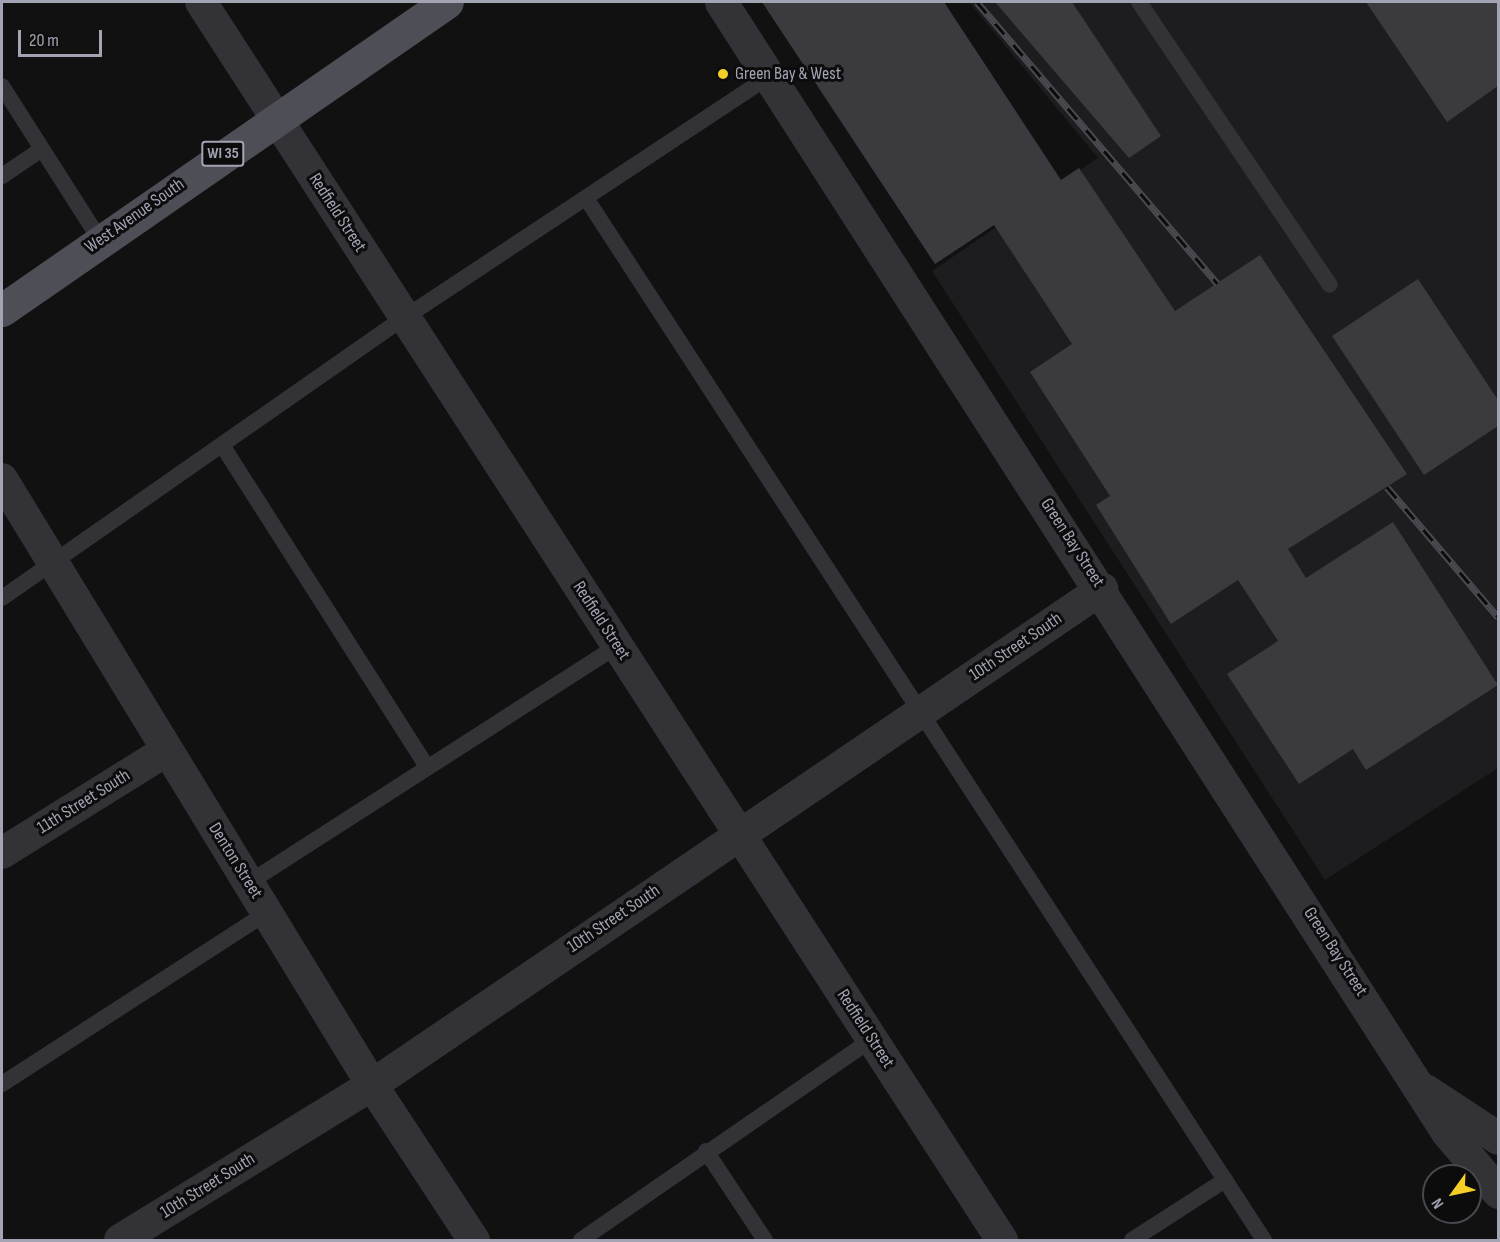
<!DOCTYPE html>
<html>
<head>
<meta charset="utf-8">
<style>
	body { margin:0 }
	#map { position:relative; width:1500px; height:1242px; overflow:hidden; background:#111112; font-family:"Sofia Sans Condensed",sans-serif }
	div>[style] { position:absolute }
	.built>* { inset:0; background:#1d1d1f }
	.building>* { inset:0; background:#3b3b3f }
	.service>* { height:16px; margin:-8px; padding:0 8px; transform-origin:8px; border-radius:8px; background:#323237 }
	.minor>* { height:32px; margin:-16px; padding:0 16px; transform-origin:16px; border-radius:16px; background:#323237 }
	.tertiary>* { height:33px; margin:-16.5px; padding:0 16.5px; transform-origin:16.5px; border-radius:16.5px; background:#323237 }
	.primary>* { height:33px; margin:-16.5px; padding:0 16.5px; transform-origin:16.5px; border-radius:16.5px; background:#4e4e56 }
	.rail>* { height:7px; margin-top:-3.5px; transform-origin:0; background:repeating-linear-gradient(90deg,#0c0c0d 0 14px,#494950 0 28px); box-sizing:border-box; border-block:2px solid #494950 }
	.dots>* { width:16px; height:16px; translate:-50% -50%; box-sizing:border-box; border:3px solid #0c0c0d; border-radius:50% }
	span { translate:-50% -50%; white-space:nowrap; text-align:center; line-height:1.15; -webkit-text-stroke:6px #0c0c0d; paint-order:stroke }
	.shield-label span { padding:2px 4px; background:#0c0c0d; border:2px solid; border-radius:4px; -webkit-text-stroke-width:0 }
	.shield-label { font-size:16px; color:#a2a4b3; font-weight:700 }
	.poi-label { font-size:18px; color:#a2a4b3 }
	.left { translate:0 -50%; text-align:left }
	.street-label { font-size:18px; color:#a2a4b3 }
	.frame { position:absolute; inset:0; border:3px solid #a2a4b3; pointer-events:none }
	.north { position:absolute; left:1422px; top:1164px; width:60px; height:60px; box-sizing:border-box; background:#0c0c0d; border:2px solid #48494f; border-radius:50%; rotate:237deg; font-size:16px; font-weight:700; line-height:24px; text-align:center; color:#a2a4b3 }
	.north::after { content:''; display:block; margin:auto; width:21px; height:27px; background:#f3cf28; clip-path:polygon(50% 0,100% 100%,50% 72%,0 100%) }
	.scale { position:absolute; left:18px; top:30px; width:84px; height:27px; box-sizing:border-box; border:3px solid #a2a4b3; border-top:0; padding-left:8px; font-size:18px; line-height:21px; white-space:nowrap; color:#a2a4b3; -webkit-text-stroke:4px #0c0c0d; paint-order:stroke }
</style>
</head>
<body>
<div id="map">
	<div class="built">
		<div style="clip-path:polygon(969px 2px,1498px 2px,1498px 768px,1325px 880px,932px 271px,1098px 158px)"></div>
	</div>
	<div class="building">
		<div style="clip-path:polygon(762px 2px,944px 2px,1061px 180px,1079px 168px,1175px 311px,1260px 255px,1407px 474px,1288px 549px,1306px 578px,1393px 522px,1498px 685px,1366px 770px,1353px 749px,1299px 784px,1227px 674px,1278px 641px,1238px 580px,1171px 624px,1096px 505px,1110px 496px,1030px 372px,1072px 344px,994px 225px,935px 264px)"></div>
		<div style="clip-path:polygon(995px 2px,1072px 2px,1161px 136px,1129px 158px)"></div>
		<div style="clip-path:polygon(1366px 2px,1498px 2px,1498px 86px,1447px 122px)"></div>
		<div style="clip-path:polygon(1418px 279px,1498px 400px,1498px 426px,1424px 475px,1332px 336px)"></div>
	</div>
	<div class="service">
		<div style="left:1139px;top:2px;width:341px;rotate:56deg"></div>
		<div style="left:2px;top:86px;width:183px;rotate:57.5deg"></div>
		<div style="left:2px;top:176px;width:48px;rotate:-34deg"></div>
		<div style="left:586px;top:198px;width:1243px;rotate:56.95deg"></div>
		<div style="left:222px;top:445px;width:382px;rotate:57.5deg"></div>
		<div style="left:2px;top:598px;width:490px;rotate:-34.9deg"></div>
		<div style="left:404px;top:318px;width:438px;rotate:-33.5deg"></div>
		<div style="left:248px;top:883px;width:439px;rotate:-32.7deg"></div>
		<div style="left:2px;top:1084px;width:317px;rotate:-32.9deg"></div>
		<div style="left:706px;top:1151px;width:107px;rotate:56.5deg"></div>
		<div style="left:581px;top:1240px;width:354px;rotate:-34.6deg"></div>
		<div style="left:1132px;top:1240px;width:111px;rotate:-32.8deg"></div>
	</div>
	<div class="minor">
		<div style="left:201px;top:2px;width:1475px;rotate:57.1deg"></div>
		<div style="left:2px;top:479px;width:710px;rotate:58.59deg"></div>
		<div style="left:372px;top:1085px;width:186px;rotate:56.7deg"></div>
		<div style="left:2px;top:853px;width:193px;rotate:-31.9deg"></div>
		<div style="left:120px;top:1240px;width:296px;rotate:-31.6deg"></div>
		<div style="left:372px;top:1085px;width:883px;rotate:-34.19deg"></div>
	</div>
	<div class="tertiary">
		<div style="left:721px;top:2px;width:1343px;rotate:57.28deg"></div>
		<div style="left:1447px;top:1132px;width:79px;rotate:49.6deg"></div>
		<div style="left:1425px;top:1090px;width:87px;rotate:33.3deg"></div>
	</div>
	<div class="primary">
		<div style="left:2px;top:310px;width:541px;rotate:-34.69deg"></div>
	</div>
	<div class="rail">
		<div style="left:977px;top:2px;width:370px;rotate:49.5deg"></div>
		<div style="left:1387px;top:487px;width:171px;rotate:49.5deg"></div>
	</div>
	<div class="dots">
		<div style="left:723px;top:74px;background:#f3cf28"></div>
	</div>
	<div class="shield-label">
		<span style="left:223px;top:154px">WI 35</span>
	</div>
	<div class="poi-label">
		<span class="left" style="left:735px;top:74px">Green Bay &amp; West</span>
	</div>
	<div class="street-label">
		<span style="left:337px;top:213px;rotate:57deg">Redfield Street</span>
		<span style="left:135px;top:216px;rotate:-35deg">West Avenue South</span>
		<span style="left:1072px;top:543px;rotate:57deg">Green Bay Street</span>
		<span style="left:601px;top:621px;rotate:57deg">Redfield Street</span>
		<span style="left:1016px;top:647px;rotate:-34deg">10th Street South</span>
		<span style="left:84px;top:802px;rotate:-32deg">11th Street South</span>
		<span style="left:235px;top:861px;rotate:58deg">Denton Street</span>
		<span style="left:614px;top:919px;rotate:-34deg">10th Street South</span>
		<span style="left:1335px;top:952px;rotate:57deg">Green Bay Street</span>
		<span style="left:865px;top:1029px;rotate:57deg">Redfield Street</span>
		<span style="left:208px;top:1186px;rotate:-32deg">10th Street South</span>
	</div>
	<div class="frame"></div>
	<div class="north">N</div>
	<div class="scale">20 m</div>
</div>
</body>
</html>
